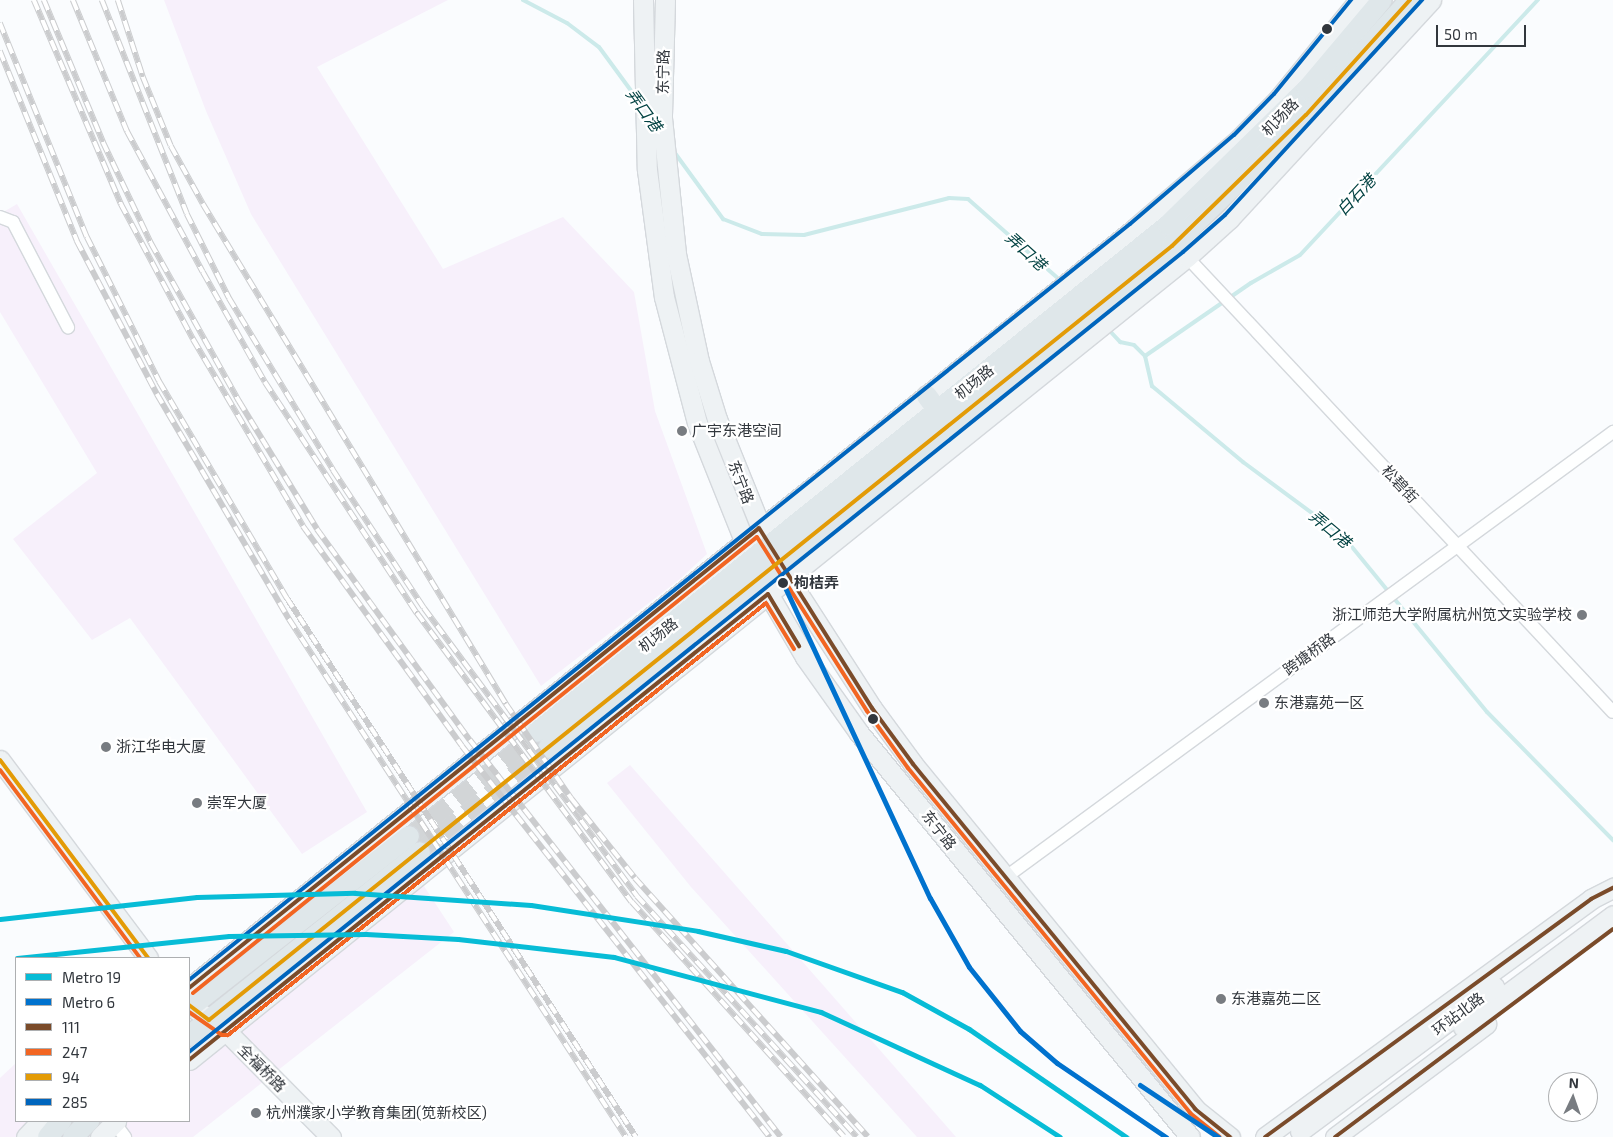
<!DOCTYPE html>
<html>
<head>
<meta charset="utf-8">
<style>
	body { margin:0 }
	#map { position:relative; width:1613px; height:1137px; overflow:hidden; background:#fafcfe; font-family:"Exo 2","Noto Sans SC",sans-serif }
	div>[style] { position:absolute }
	.green>* { inset:0; background:#f7f0fb }
	.stream>* { height:4px; margin:-2px; padding:0 2px; transform-origin:2px; border-radius:2px; background:#cceaea }
	.primary-tunnel>* { height:20px; margin-top:-10px; transform-origin:0; background:repeating-linear-gradient(90deg,#d2d5d7 0 20px,transparent 0 30px) }
	.roads { filter:drop-shadow(1px 0 #d4d8dc) drop-shadow(-1px 0 #d4d8dc) drop-shadow(0 1px #d4d8dc) drop-shadow(0 -1px #d4d8dc) }
	.street>* { height:12px; margin:-6px; padding:0 6px; transform-origin:6px; border-radius:6px; background:#feffff }
	.secondary>* { height:19px; margin:-9.5px; padding:0 9.5px; transform-origin:9.5px; border-radius:9.5px; background:#eef2f4 }
	.primary>* { height:20px; margin:-10px; padding:0 10px; transform-origin:10px; border-radius:10px; background:#dfe7ea }
	.rail>* { height:5.5px; margin-top:-2.75px; transform-origin:0; background:repeating-linear-gradient(90deg,#fff 0 11px,#cbccce 0 22px); box-sizing:border-box; border-block:1px solid #cbccce }
	.bus-1>* { height:4px; margin:-2px; padding:0 2px; transform-origin:2px; border-radius:2px; background:#7a4b2a }
	.bus-2>* { height:4px; margin:-2px; padding:0 2px; transform-origin:2px; border-radius:2px; background:#f26522 }
	.bus-3>* { height:4px; margin:-2px; padding:0 2px; transform-origin:2px; border-radius:2px; background:#e39b06 }
	.bus-4>* { height:4px; margin:-2px; padding:0 2px; transform-origin:2px; border-radius:2px; background:#0065bd }
	.metro-1>* { height:5px; margin:-2.5px; padding:0 2.5px; transform-origin:2.5px; border-radius:2.5px; background:#07bcd6 }
	.metro-2>* { height:5px; margin:-2.5px; padding:0 2.5px; transform-origin:2.5px; border-radius:2.5px; background:#0072ce }
	.dots>* { width:14px; height:14px; translate:-50% -50%; box-sizing:border-box; border:2px solid #fff; border-radius:50% }
	span { translate:-50% -50%; white-space:nowrap; text-align:center; line-height:1.15; -webkit-text-stroke:4.5px #fff; paint-order:stroke }
	.street-label { font-size:15px; color:#32373d }
	.poi-label { font-size:15px; color:#32373d }
	.left { translate:0 -50%; text-align:left }
	.right { translate:-100% -50%; text-align:right }
	.stop-label { font-size:15px; color:#32373d; font-weight:700 }
	.water-label { font-size:16px; color:#014141; font-style:italic }
	.legend { position:absolute; left:15px; top:957px; width:175px; height:165px; box-sizing:border-box; background:#fff; border:1px solid #adafb1; margin:0; padding:6px 9px; list-style:none; font-size:15px; color:#32373d }
	.legend li { display:flex; align-items:center; gap:10px; height:25px }
	.legend b { width:25px; border:1px solid #adafb1 }
	.north { position:absolute; left:1548px; top:1072px; width:50px; height:50px; box-sizing:border-box; background:#fff; border:1px solid #adafb1; border-radius:50%; rotate:3deg; font-size:14px; font-weight:700; line-height:20px; text-align:center; color:#32373d }
	.north::after { content:''; display:block; margin:auto; width:18px; height:22px; background:#787c81; clip-path:polygon(50% 0,100% 100%,50% 72%,0 100%) }
	.scale { position:absolute; left:1436px; top:25px; width:90px; height:22px; box-sizing:border-box; border:2px solid #32373d; border-top:0; padding-left:6px; font-size:15px; line-height:18px; white-space:nowrap; color:#32373d; -webkit-text-stroke:4px #fff; paint-order:stroke }
</style>
</head>
<body>
<div id="map">
	<div class="green">
		<div style="clip-path:polygon(164px 0,448px 0,317px 67px,443px 269px,563px 217px,634px 292px,655px 411px,707px 554px,680px 579px,541px 686px,251px 214px,206px 111px)"></div>
		<div style="clip-path:polygon(17px 204px,367px 812px,302px 854px,130px 618px,92px 640px,13px 539px,97px 473px,0 312px,0 214px)"></div>
		<div style="clip-path:polygon(630px 765px,830px 993px,956px 1137px,917px 1137px,691px 887px,607px 783px)"></div>
		<div style="clip-path:polygon(422px 883px,454px 932px,193px 1137px,0 1137px,0 1078px,16px 1063px,16px 1121px,189px 1121px,189px 1036px)"></div>
	</div>
	<div class="stream">
		<div style="left:523px;top:0;width:50px;rotate:27.6deg"></div>
		<div style="left:567px;top:23px;width:40px;rotate:37deg"></div>
		<div style="left:599px;top:47px;width:66px;rotate:53.7deg"></div>
		<div style="left:672px;top:149px;width:87px;rotate:53.9deg"></div>
		<div style="left:723px;top:219px;width:42px;rotate:21deg"></div>
		<div style="left:762px;top:234px;width:42px;rotate:1.4deg"></div>
		<div style="left:804px;top:235px;width:150px;rotate:-14.3deg"></div>
		<div style="left:949px;top:198px;width:19px;rotate:3deg"></div>
		<div style="left:968px;top:199px;width:124px;rotate:41.4deg"></div>
		<div style="left:1108px;top:329px;width:18px;rotate:47deg"></div>
		<div style="left:1120px;top:342px;width:14px;rotate:12deg"></div>
		<div style="left:1134px;top:345px;width:16px;rotate:45deg"></div>
		<div style="left:1145px;top:356px;width:31px;rotate:77deg"></div>
		<div style="left:1152px;top:386px;width:119px;rotate:39.9deg"></div>
		<div style="left:1243px;top:462px;width:124px;rotate:36.5deg"></div>
		<div style="left:1343px;top:536px;width:227px;rotate:50.7deg"></div>
		<div style="left:1487px;top:712px;width:180px;rotate:45.5deg"></div>
		<div style="left:1145px;top:356px;width:129px;rotate:-34.6deg"></div>
		<div style="left:1251px;top:283px;width:56px;rotate:-29.7deg"></div>
		<div style="left:1300px;top:255px;width:349px;rotate:-47deg"></div>
	</div>
	<div class="primary-tunnel">
		<div style="left:409px;top:836px;width:165px;rotate:-39.1deg"></div>
		<div style="left:420px;top:852px;width:165px;rotate:-39.1deg"></div>
	</div>
	<div class="roads">
		<div class="street">
			<div style="left:0;top:217px;width:14px;rotate:21deg"></div>
			<div style="left:13px;top:222px;width:119px;rotate:62.4deg"></div>
			<div style="left:1187px;top:257px;width:623px;rotate:46.89deg"></div>
			<div style="left:1006px;top:877px;width:753px;rotate:-36.25deg"></div>
			<div style="left:114px;top:1122px;width:19px;rotate:54deg"></div>
		</div>
		<div class="secondary">
			<div style="left:643px;top:0;width:170px;rotate:88.7deg"></div>
			<div style="left:647px;top:170px;width:128px;rotate:82.4deg"></div>
			<div style="left:664px;top:297px;width:130px;rotate:75.3deg"></div>
			<div style="left:697px;top:423px;width:140px;rotate:68.2deg"></div>
			<div style="left:665px;top:0;width:118px;rotate:91.5deg"></div>
			<div style="left:662px;top:118px;width:137px;rotate:84.1deg"></div>
			<div style="left:676px;top:254px;width:109px;rotate:77.9deg"></div>
			<div style="left:699px;top:361px;width:61px;rotate:72.8deg"></div>
			<div style="left:717px;top:419px;width:128px;rotate:68deg"></div>
			<div style="left:781px;top:567px;width:168px;rotate:57.2deg"></div>
			<div style="left:872px;top:708px;width:69px;rotate:53.8deg"></div>
			<div style="left:913px;top:764px;width:446px;rotate:50.7deg"></div>
			<div style="left:1195px;top:1109px;width:45px;rotate:38.7deg"></div>
			<div style="left:762px;top:583px;width:86px;rotate:59.8deg"></div>
			<div style="left:805px;top:657px;width:93px;rotate:54.6deg"></div>
			<div style="left:859px;top:733px;width:522px;rotate:50.67deg"></div>
			<div style="left:0;top:760px;width:247px;rotate:53.2deg"></div>
			<div style="left:189px;top:988px;width:1212px;rotate:-38.77deg"></div>
			<div style="left:1134px;top:229px;width:137px;rotate:-40.6deg"></div>
			<div style="left:1238px;top:140px;width:59px;rotate:-45.7deg"></div>
			<div style="left:1279px;top:98px;width:127px;rotate:-50.8deg"></div>
			<div style="left:189px;top:1005px;width:44px;rotate:34.8deg"></div>
			<div style="left:225px;top:1030px;width:151px;rotate:45.3deg"></div>
			<div style="left:1463px;top:1027px;width:187px;rotate:-36.7deg"></div>
			<div style="left:189px;top:1060px;width:1281px;rotate:-38.82deg"></div>
			<div style="left:1187px;top:257px;width:57px;rotate:-42.1deg"></div>
			<div style="left:1229px;top:219px;width:298px;rotate:-47.3deg"></div>
			<div style="left:1300px;top:1131px;width:242px;rotate:-36.6deg"></div>
			<div style="left:26px;top:1137px;width:22px;rotate:-47deg"></div>
			<div style="left:100px;top:1137px;width:23px;rotate:-45deg"></div>
			<div style="left:1265px;top:1137px;width:404px;rotate:-36.1deg"></div>
			<div style="left:1591px;top:899px;width:25px;rotate:-27deg"></div>
			<div style="left:1335px;top:1137px;width:189px;rotate:-36.8deg"></div>
		</div>
		<div class="primary">
			<div style="left:927px;top:396px;width:19px;rotate:54deg"></div>
			<div style="left:537px;top:732px;width:809px;rotate:-38.78deg"></div>
			<div style="left:1168px;top:225px;width:194px;rotate:-44.4deg"></div>
			<div style="left:1307px;top:89px;width:116px;rotate:-49.9deg"></div>
			<div style="left:548px;top:748px;width:801px;rotate:-38.82deg"></div>
			<div style="left:1172px;top:246px;width:187px;rotate:-44.4deg"></div>
			<div style="left:1306px;top:115px;width:155px;rotate:-47.9deg"></div>
			<div style="left:189px;top:1008px;width:279px;rotate:-38deg"></div>
			<div style="left:189px;top:1036px;width:295px;rotate:-38.5deg"></div>
			<div style="left:48px;top:1137px;width:21px;rotate:-51deg"></div>
			<div style="left:73px;top:1137px;width:23px;rotate:-45deg"></div>
		</div>
	</div>
	<div class="rail">
		<div style="left:34px;top:0;width:222px;rotate:66.9deg"></div>
		<div style="left:121px;top:204px;width:153px;rotate:61.9deg"></div>
		<div style="left:193px;top:339px;width:217px;rotate:59.5deg"></div>
		<div style="left:303px;top:526px;width:271px;rotate:54.1deg"></div>
		<div style="left:462px;top:746px;width:498px;rotate:51.8deg"></div>
		<div style="left:44px;top:0;width:154px;rotate:67.4deg"></div>
		<div style="left:103px;top:142px;width:112px;rotate:64.6deg"></div>
		<div style="left:151px;top:243px;width:181px;rotate:60.9deg"></div>
		<div style="left:239px;top:401px;width:150px;rotate:58.6deg"></div>
		<div style="left:317px;top:529px;width:261px;rotate:54.1deg"></div>
		<div style="left:470px;top:740px;width:504px;rotate:51.93deg"></div>
		<div style="left:73px;top:0;width:142px;rotate:67.6deg"></div>
		<div style="left:127px;top:131px;width:160px;rotate:61.7deg"></div>
		<div style="left:203px;top:272px;width:126px;rotate:60.6deg"></div>
		<div style="left:265px;top:382px;width:277px;rotate:56.7deg"></div>
		<div style="left:417px;top:613px;width:360px;rotate:53.4deg"></div>
		<div style="left:632px;top:902px;width:316px;rotate:47.9deg"></div>
		<div style="left:102px;top:0;width:230px;rotate:68.3deg"></div>
		<div style="left:187px;top:214px;width:94px;rotate:63.4deg"></div>
		<div style="left:229px;top:298px;width:201px;rotate:58.8deg"></div>
		<div style="left:333px;top:470px;width:165px;rotate:56.6deg"></div>
		<div style="left:424px;top:608px;width:358px;rotate:53.5deg"></div>
		<div style="left:637px;top:896px;width:326px;rotate:47.6deg"></div>
		<div style="left:118px;top:0;width:81px;rotate:72deg"></div>
		<div style="left:143px;top:77px;width:74px;rotate:67.9deg"></div>
		<div style="left:171px;top:146px;width:66px;rotate:61.1deg"></div>
		<div style="left:203px;top:204px;width:585px;rotate:58.78deg"></div>
		<div style="left:506px;top:704px;width:114px;rotate:55.3deg"></div>
		<div style="left:571px;top:798px;width:102px;rotate:51.3deg"></div>
		<div style="left:635px;top:878px;width:348px;rotate:48deg"></div>
		<div style="left:0;top:23px;width:231px;rotate:67.9deg"></div>
		<div style="left:87px;top:237px;width:161px;rotate:63.4deg"></div>
		<div style="left:159px;top:381px;width:252px;rotate:59.5deg"></div>
		<div style="left:287px;top:598px;width:642px;rotate:57.08deg"></div>
		<div style="left:0;top:51px;width:205px;rotate:67.9deg"></div>
		<div style="left:77px;top:241px;width:173px;rotate:62.4deg"></div>
		<div style="left:157px;top:394px;width:261px;rotate:59.6deg"></div>
		<div style="left:289px;top:619px;width:618px;rotate:56.95deg"></div>
	</div>
	<div class="bus-1">
		<div style="left:189px;top:988px;width:732px;rotate:-38.9deg"></div>
		<div style="left:759px;top:528px;width:213px;rotate:57.9deg"></div>
		<div style="left:872px;top:708px;width:69px;rotate:53.8deg"></div>
		<div style="left:913px;top:764px;width:446px;rotate:50.7deg"></div>
		<div style="left:1195px;top:1109px;width:45px;rotate:38.7deg"></div>
		<div style="left:189px;top:1060px;width:743px;rotate:-38.83deg"></div>
		<div style="left:768px;top:594px;width:61px;rotate:59.2deg"></div>
		<div style="left:1265px;top:1137px;width:404px;rotate:-36.1deg"></div>
		<div style="left:1591px;top:899px;width:25px;rotate:-27deg"></div>
		<div style="left:1335px;top:1137px;width:347px;rotate:-36.8deg"></div>
	</div>
	<div class="bus-2">
		<div style="left:0;top:770px;width:234px;rotate:53.3deg"></div>
		<div style="left:193px;top:993px;width:725px;rotate:-38.96deg"></div>
		<div style="left:757px;top:537px;width:206px;rotate:57.7deg"></div>
		<div style="left:867px;top:711px;width:70px;rotate:54.3deg"></div>
		<div style="left:908px;top:768px;width:446px;rotate:50.7deg"></div>
		<div style="left:1190px;top:1113px;width:38px;rotate:39deg"></div>
		<div style="left:189px;top:1012px;width:40px;rotate:34.9deg"></div>
		<div style="left:222px;top:1035px;width:6px"></div>
		<div style="left:228px;top:1035px;width:690px;rotate:-38.76deg"></div>
		<div style="left:766px;top:603px;width:54px;rotate:58.7deg"></div>
	</div>
	<div class="bus-3">
		<div style="left:0;top:760px;width:247px;rotate:53.2deg"></div>
		<div style="left:189px;top:1005px;width:25px;rotate:37deg"></div>
		<div style="left:209px;top:1020px;width:1235px;rotate:-38.79deg"></div>
		<div style="left:1172px;top:246px;width:187px;rotate:-44.4deg"></div>
		<div style="left:1306px;top:115px;width:155px;rotate:-47.9deg"></div>
	</div>
	<div class="bus-4">
		<div style="left:189px;top:980px;width:1207px;rotate:-38.78deg"></div>
		<div style="left:1130px;top:224px;width:137px;rotate:-40.6deg"></div>
		<div style="left:1234px;top:135px;width:57px;rotate:-45.7deg"></div>
		<div style="left:1274px;top:94px;width:122px;rotate:-50.7deg"></div>
		<div style="left:189px;top:1052px;width:1276px;rotate:-38.83deg"></div>
		<div style="left:1183px;top:252px;width:56px;rotate:-41.4deg"></div>
		<div style="left:1225px;top:215px;width:292px;rotate:-47.5deg"></div>
	</div>
	<div class="metro-1">
		<div style="left:0;top:919px;width:198px;rotate:-6.4deg"></div>
		<div style="left:197px;top:897px;width:158px;rotate:-1.5deg"></div>
		<div style="left:355px;top:893px;width:176px;rotate:3.9deg"></div>
		<div style="left:531px;top:905px;width:169px;rotate:8.8deg"></div>
		<div style="left:698px;top:931px;width:90px;rotate:12.8deg"></div>
		<div style="left:786px;top:951px;width:123px;rotate:19.5deg"></div>
		<div style="left:902px;top:992px;width:77px;rotate:28.9deg"></div>
		<div style="left:969px;top:1029px;width:191px;rotate:34.5deg"></div>
		<div style="left:17px;top:958px;width:213px;rotate:-5.9deg"></div>
		<div style="left:229px;top:936px;width:137px;rotate:-0.8deg"></div>
		<div style="left:366px;top:934px;width:92px;rotate:3.1deg"></div>
		<div style="left:458px;top:939px;width:157px;rotate:6.6deg"></div>
		<div style="left:614px;top:957px;width:214px;rotate:14.9deg"></div>
		<div style="left:821px;top:1012px;width:175px;rotate:24.7deg"></div>
		<div style="left:980px;top:1085px;width:95px;rotate:33deg"></div>
	</div>
	<div class="metro-2">
		<div style="left:782px;top:581px;width:350px;rotate:65deg"></div>
		<div style="left:930px;top:898px;width:79px;rotate:60.5deg"></div>
		<div style="left:969px;top:967px;width:82px;rotate:51.4deg"></div>
		<div style="left:1020px;top:1031px;width:49px;rotate:40.9deg"></div>
		<div style="left:1057px;top:1063px;width:132px;rotate:34.2deg"></div>
		<div style="left:1140px;top:1085px;width:94px;rotate:33.7deg"></div>
	</div>
	<div class="dots">
		<div style="left:1327px;top:29px;background:#32373d"></div>
		<div style="left:682px;top:431px;background:#787c81"></div>
		<div style="left:783px;top:583px;background:#32373d"></div>
		<div style="left:1582px;top:615px;background:#787c81"></div>
		<div style="left:1264px;top:703px;background:#787c81"></div>
		<div style="left:873px;top:719px;background:#32373d"></div>
		<div style="left:106px;top:747px;background:#787c81"></div>
		<div style="left:197px;top:803px;background:#787c81"></div>
		<div style="left:1221px;top:999px;background:#787c81"></div>
		<div style="left:256px;top:1113px;background:#787c81"></div>
	</div>
	<div class="street-label">
		<span style="left:663px;top:72px;rotate:-89deg">东宁路</span>
		<span style="left:1280px;top:117px;rotate:-46deg">机场路</span>
		<span style="left:974px;top:382px;rotate:-39deg">机场路</span>
		<span style="left:741px;top:482px;rotate:69deg">东宁路</span>
		<span style="left:1400px;top:484px;rotate:47deg">松碧街</span>
		<span style="left:658px;top:635px;rotate:-38deg">机场路</span>
		<span style="left:1309px;top:654px;rotate:-36deg">跨塘桥路</span>
		<span style="left:939px;top:830px;rotate:52deg">东宁路</span>
		<span style="left:1458px;top:1014px;rotate:-37deg">环站北路</span>
		<span style="left:262px;top:1068px;rotate:45deg">全福桥路</span>
	</div>
	<div class="poi-label">
		<span class="left" style="left:692px;top:431px">广宇东港空间</span>
		<span class="right" style="left:1572px;top:615px">浙江师范大学附属杭州笕文实验学校</span>
		<span class="left" style="left:1274px;top:703px">东港嘉苑一区</span>
		<span class="left" style="left:116px;top:747px">浙江华电大厦</span>
		<span class="left" style="left:207px;top:803px">崇军大厦</span>
		<span class="left" style="left:1231px;top:999px">东港嘉苑二区</span>
		<span class="left" style="left:266px;top:1113px">杭州濮家小学教育集团(笕新校区)</span>
	</div>
	<div class="stop-label">
		<span class="left" style="left:794px;top:583px">枸桔弄</span>
	</div>
	<div class="water-label">
		<span style="left:644px;top:110px;rotate:54deg">弄口港</span>
		<span style="left:1356px;top:195px;rotate:-47deg">白石港</span>
		<span style="left:1026px;top:251px;rotate:42deg">弄口港</span>
		<span style="left:1330px;top:529px;rotate:40deg">弄口港</span>
	</div>
	<ul class="legend">
	<li><b style="height:6px;background:#07bcd6"></b>Metro 19</li>
	<li><b style="height:6px;background:#0072ce"></b>Metro 6</li>
	<li><b style="height:6px;background:#7a4b2a"></b>111</li>
	<li><b style="height:6px;background:#f26522"></b>247</li>
	<li><b style="height:6px;background:#e39b06"></b>94</li>
	<li><b style="height:6px;background:#0065bd"></b>285</li>
	</ul>
	<div class="north">N</div>
	<div class="scale">50 m</div>
</div>
</body>
</html>
